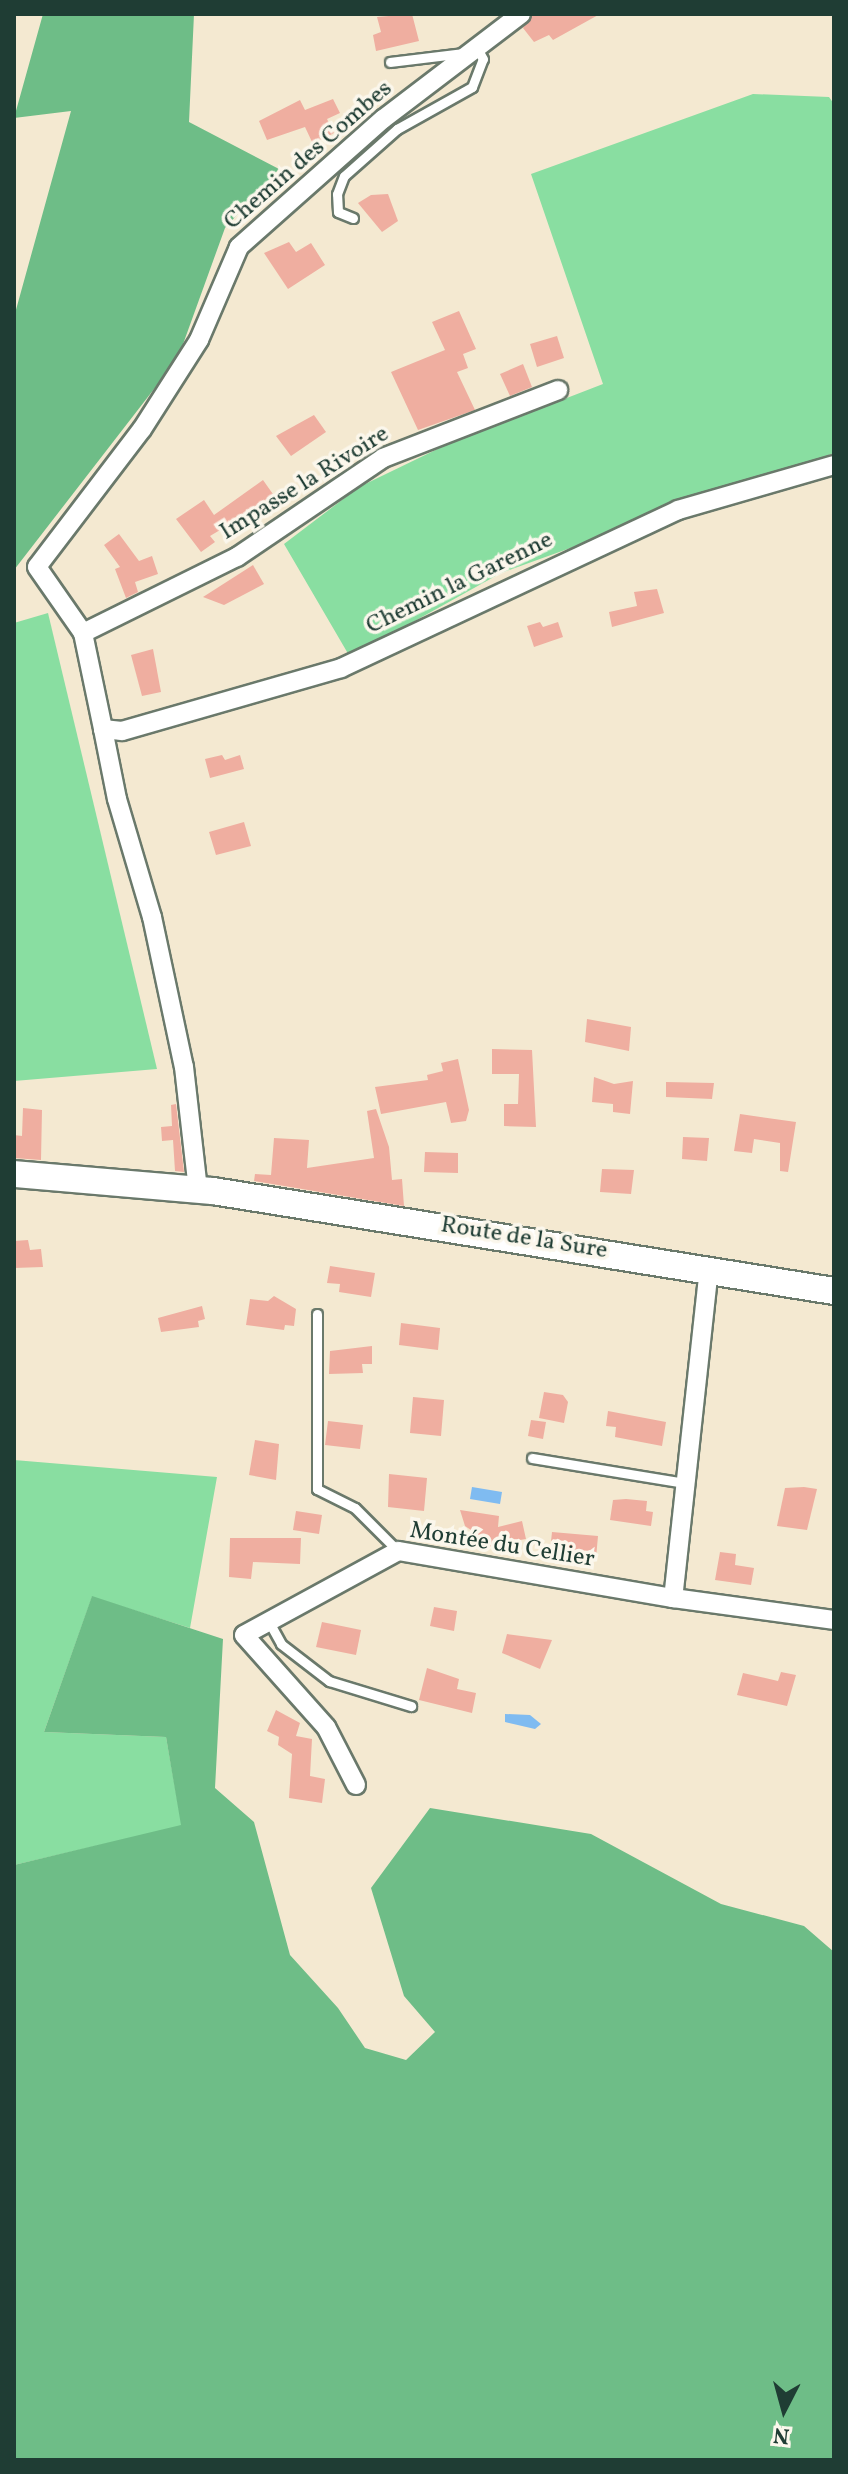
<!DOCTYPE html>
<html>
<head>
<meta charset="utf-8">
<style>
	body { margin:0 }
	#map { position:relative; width:848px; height:2474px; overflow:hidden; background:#f4e9d1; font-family:Vollkorn,serif }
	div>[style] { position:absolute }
	.green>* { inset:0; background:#89dea1 }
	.forest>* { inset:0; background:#6ebd87 }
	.water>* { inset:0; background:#7fbbf1 }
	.building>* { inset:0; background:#efaea0 }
	.roads { filter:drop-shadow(2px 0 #6a796b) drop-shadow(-2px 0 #6a796b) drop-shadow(0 2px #6a796b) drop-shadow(0 -2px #6a796b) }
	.lane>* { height:9px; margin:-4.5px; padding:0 4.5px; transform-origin:4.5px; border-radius:4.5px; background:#fff }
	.street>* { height:18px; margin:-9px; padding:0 9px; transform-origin:9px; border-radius:9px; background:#fff }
	.secondary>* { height:26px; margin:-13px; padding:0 13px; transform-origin:13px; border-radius:13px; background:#fff }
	span { translate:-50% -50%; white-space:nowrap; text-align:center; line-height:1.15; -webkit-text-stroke:7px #fbf7ec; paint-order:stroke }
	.street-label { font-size:24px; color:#1f3d34 }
	.frame { position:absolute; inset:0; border:16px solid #1f3d34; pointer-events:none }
	.north { position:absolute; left:744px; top:2370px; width:80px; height:80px; -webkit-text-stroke:6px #fbf7ec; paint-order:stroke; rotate:186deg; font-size:22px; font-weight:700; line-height:32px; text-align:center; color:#1f3d34 }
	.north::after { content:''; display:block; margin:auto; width:28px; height:36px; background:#1f3d34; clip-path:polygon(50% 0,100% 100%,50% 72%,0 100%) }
</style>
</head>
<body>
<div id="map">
	<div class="green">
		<div style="clip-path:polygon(753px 94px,829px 97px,834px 104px,834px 453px,501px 573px,350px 657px,284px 544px,359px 487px,450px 443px,603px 384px,531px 174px)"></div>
		<div style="clip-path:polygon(48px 613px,157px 1069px,14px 1081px,14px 623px)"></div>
		<div style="clip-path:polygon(14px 1460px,217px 1477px,190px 1628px,92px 1597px,44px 1732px,166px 1737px,182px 1826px,14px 1865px)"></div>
	</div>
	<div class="forest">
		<div style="clip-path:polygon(43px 14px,194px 14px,189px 122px,279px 169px,225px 228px,178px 358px,14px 570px,14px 317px,71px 111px,14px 118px)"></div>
		<div style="clip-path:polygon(92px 1596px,223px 1639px,215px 1788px,254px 1822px,290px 1955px,338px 2008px,365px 2048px,406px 2060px,435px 2032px,404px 1996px,371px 1888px,430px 1808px,591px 1834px,721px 1904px,804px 1926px,834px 1952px,834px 2460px,14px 2460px,14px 1865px,181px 1825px,166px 1737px,44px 1732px)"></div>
	</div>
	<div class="water">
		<div style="clip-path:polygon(472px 1487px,502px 1492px,500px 1504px,470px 1499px)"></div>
		<div style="clip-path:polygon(505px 1714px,530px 1715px,541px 1724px,535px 1729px,505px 1722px)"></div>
	</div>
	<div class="building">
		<div style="clip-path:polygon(412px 14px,419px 41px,376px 51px,373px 35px,381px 32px,377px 17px)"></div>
		<div style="clip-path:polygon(533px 14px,600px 14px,553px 40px,549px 35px,534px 42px,523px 28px)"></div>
		<div style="clip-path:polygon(333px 99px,340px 113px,327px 119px,334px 133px,313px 144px,305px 127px,267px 140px,259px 121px,300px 100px,305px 110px)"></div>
		<div style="clip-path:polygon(388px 194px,398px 221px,382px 232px,358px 203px,371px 195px)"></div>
		<div style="clip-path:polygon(289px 242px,296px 252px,311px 243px,325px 265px,288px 289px,264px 253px)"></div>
		<div style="clip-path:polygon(459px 311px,476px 349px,463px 354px,468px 368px,457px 372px,475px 410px,418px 430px,391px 372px,445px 350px,432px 322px)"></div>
		<div style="clip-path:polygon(557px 336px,564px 358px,537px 367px,530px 344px)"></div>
		<div style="clip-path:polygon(523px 364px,532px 387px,510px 396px,500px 374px)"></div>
		<div style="clip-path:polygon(314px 415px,326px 432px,291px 456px,276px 436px)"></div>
		<div style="clip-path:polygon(263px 480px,275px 497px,210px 536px,215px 542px,201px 552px,176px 519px,204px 500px,214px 515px)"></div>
		<div style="clip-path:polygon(119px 534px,139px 561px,152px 556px,158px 574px,135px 582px,138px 592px,126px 598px,115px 569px,120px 567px,104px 545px)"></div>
		<div style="clip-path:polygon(253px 565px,264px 584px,224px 605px,203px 597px)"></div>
		<div style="clip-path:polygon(657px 589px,664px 613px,612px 627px,609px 612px,637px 606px,634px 592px)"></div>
		<div style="clip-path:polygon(540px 622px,543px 627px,558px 622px,563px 637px,534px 647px,527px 626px)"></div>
		<div style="clip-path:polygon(153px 649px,161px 692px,142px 696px,131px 655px)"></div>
		<div style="clip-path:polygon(222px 755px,225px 760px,240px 755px,244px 769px,210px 778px,205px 759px)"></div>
		<div style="clip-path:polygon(244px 822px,251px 846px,216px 855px,209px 832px)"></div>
		<div style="clip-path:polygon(587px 1019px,631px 1027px,629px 1051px,585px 1042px)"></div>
		<div style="clip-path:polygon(492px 1049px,532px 1050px,536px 1127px,504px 1126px,504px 1104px,518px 1104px,519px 1074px,492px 1074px)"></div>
		<div style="clip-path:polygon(458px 1059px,469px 1110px,466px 1121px,451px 1123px,446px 1102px,381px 1114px,375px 1087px,428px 1080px,427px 1075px,443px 1071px,441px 1063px)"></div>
		<div style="clip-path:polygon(594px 1077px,614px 1084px,633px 1081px,630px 1114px,613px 1112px,613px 1104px,592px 1102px)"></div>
		<div style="clip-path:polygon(666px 1082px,714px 1083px,712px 1099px,666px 1097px)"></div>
		<div style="clip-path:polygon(176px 1104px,184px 1172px,175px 1171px,173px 1140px,162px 1141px,161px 1127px,172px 1126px,171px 1105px)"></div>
		<div style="clip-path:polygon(23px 1108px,42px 1110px,41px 1160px,14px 1158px,14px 1135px,22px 1136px)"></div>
		<div style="clip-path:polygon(376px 1109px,389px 1147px,392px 1180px,402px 1179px,404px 1206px,254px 1181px,255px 1174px,271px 1175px,274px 1138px,309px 1140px,307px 1168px,374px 1158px,367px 1111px)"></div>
		<div style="clip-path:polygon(740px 1114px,796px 1122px,788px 1172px,780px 1171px,780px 1143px,754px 1139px,752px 1153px,734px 1151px)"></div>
		<div style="clip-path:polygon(683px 1137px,709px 1138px,707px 1161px,682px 1159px)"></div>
		<div style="clip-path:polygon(425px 1152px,458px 1153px,458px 1173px,424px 1172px)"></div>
		<div style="clip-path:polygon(602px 1169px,634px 1170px,631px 1194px,600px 1192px)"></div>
		<div style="clip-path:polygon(28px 1240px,30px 1250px,41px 1249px,43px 1267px,14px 1268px,14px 1241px)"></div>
		<div style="clip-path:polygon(330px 1266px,375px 1273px,371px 1297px,339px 1292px,340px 1284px,327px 1283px)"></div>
		<div style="clip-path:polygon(274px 1296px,296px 1309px,294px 1326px,285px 1325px,284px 1330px,246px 1325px,250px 1299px,268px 1301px)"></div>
		<div style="clip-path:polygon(202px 1306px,205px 1319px,198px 1321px,199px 1327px,161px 1332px,158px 1318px)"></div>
		<div style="clip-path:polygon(401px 1323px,440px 1328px,438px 1350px,399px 1345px)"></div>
		<div style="clip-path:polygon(372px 1346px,372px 1364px,362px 1364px,363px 1373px,329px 1374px,330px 1351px)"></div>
		<div style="clip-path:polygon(544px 1392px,563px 1395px,568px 1402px,564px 1423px,539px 1418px)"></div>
		<div style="clip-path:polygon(413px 1397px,444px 1400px,441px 1436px,410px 1433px)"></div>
		<div style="clip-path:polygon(608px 1411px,666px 1422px,662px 1446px,615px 1437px,616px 1427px,606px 1426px)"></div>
		<div style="clip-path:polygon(531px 1420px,546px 1422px,543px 1439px,528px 1436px)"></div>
		<div style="clip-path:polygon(328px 1421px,363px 1425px,360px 1449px,325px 1445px)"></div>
		<div style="clip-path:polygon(255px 1440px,279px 1444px,276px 1480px,249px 1475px)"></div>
		<div style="clip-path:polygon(389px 1474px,427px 1478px,424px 1511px,388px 1507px)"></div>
		<div style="clip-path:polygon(804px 1487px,817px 1489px,807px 1530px,777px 1526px,785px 1488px)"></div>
		<div style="clip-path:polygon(626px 1499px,647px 1501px,646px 1511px,653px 1512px,651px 1526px,610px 1520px,613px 1500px)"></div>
		<div style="clip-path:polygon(460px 1510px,499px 1516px,498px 1527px,522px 1521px,526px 1539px,514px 1541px,512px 1550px,472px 1544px,474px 1532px,465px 1526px)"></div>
		<div style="clip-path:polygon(296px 1511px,322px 1515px,319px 1534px,293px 1530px)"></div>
		<div style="clip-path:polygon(552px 1532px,598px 1536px,596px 1558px,549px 1561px)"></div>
		<div style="clip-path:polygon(230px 1538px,301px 1538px,300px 1564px,253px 1562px,251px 1579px,229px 1577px)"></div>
		<div style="clip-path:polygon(720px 1552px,736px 1554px,735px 1565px,754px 1568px,751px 1585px,715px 1580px)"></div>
		<div style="clip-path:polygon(434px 1607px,457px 1611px,454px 1631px,430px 1626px)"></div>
		<div style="clip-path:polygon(322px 1622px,361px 1630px,356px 1655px,316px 1647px)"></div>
		<div style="clip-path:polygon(507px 1634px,552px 1640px,540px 1669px,502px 1653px)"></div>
		<div style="clip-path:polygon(427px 1668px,459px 1679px,457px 1689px,476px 1693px,472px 1713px,419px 1700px)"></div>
		<div style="clip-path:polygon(781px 1672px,796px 1675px,787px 1706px,737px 1695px,743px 1673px,778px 1681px)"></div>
		<div style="clip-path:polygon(276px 1710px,300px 1723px,296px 1736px,312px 1739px,310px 1776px,325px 1779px,322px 1803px,289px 1798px,292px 1754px,278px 1745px,279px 1737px,267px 1731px)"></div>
	</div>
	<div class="roads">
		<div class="lane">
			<div style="left:390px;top:62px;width:74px;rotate:-7deg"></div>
			<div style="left:353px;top:218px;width:16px;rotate:-158deg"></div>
			<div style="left:338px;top:212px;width:18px;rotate:-93deg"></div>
			<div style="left:337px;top:194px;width:19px;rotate:-69deg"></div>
			<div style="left:344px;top:176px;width:71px;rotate:-41.6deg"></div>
			<div style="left:397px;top:129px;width:86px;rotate:-29.2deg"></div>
			<div style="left:472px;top:87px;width:30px;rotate:-69deg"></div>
			<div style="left:483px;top:59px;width:13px;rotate:-119deg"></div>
			<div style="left:317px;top:1314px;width:175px;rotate:90deg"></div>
			<div style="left:317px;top:1489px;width:42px;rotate:26.6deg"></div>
			<div style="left:355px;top:1508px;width:61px;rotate:45deg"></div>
			<div style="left:532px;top:1458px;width:155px;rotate:9.3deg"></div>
			<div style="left:269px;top:1622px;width:25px;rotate:61deg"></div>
			<div style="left:281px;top:1644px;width:61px;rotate:37.6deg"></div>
			<div style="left:329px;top:1681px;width:86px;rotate:17deg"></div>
		</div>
		<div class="street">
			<div style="left:521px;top:14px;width:173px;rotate:142.7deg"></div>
			<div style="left:383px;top:119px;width:193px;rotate:138.4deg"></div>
			<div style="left:239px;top:247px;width:101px;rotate:113.3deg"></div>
			<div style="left:199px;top:340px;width:106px;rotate:122.6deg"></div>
			<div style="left:142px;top:429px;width:173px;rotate:127.3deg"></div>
			<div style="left:37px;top:567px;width:80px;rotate:55.1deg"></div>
			<div style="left:83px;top:633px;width:98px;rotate:78.2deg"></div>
			<div style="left:103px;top:729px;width:19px;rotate:6deg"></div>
			<div style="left:122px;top:731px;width:228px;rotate:-16deg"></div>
			<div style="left:341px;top:668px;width:372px;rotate:-25.1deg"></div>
			<div style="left:678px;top:510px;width:162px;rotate:-16.1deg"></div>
			<div style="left:83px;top:633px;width:172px;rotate:-26.3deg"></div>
			<div style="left:237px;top:557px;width:176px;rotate:-34.1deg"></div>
			<div style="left:383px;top:458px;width:188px;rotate:-21.2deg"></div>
			<div style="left:103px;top:729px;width:71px;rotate:78.7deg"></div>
			<div style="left:117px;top:799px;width:123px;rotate:73.5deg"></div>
			<div style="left:152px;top:917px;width:153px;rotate:78deg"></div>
			<div style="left:184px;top:1067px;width:124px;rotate:83.5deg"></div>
			<div style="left:709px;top:1268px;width:332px;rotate:96.2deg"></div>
			<div style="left:673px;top:1598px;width:162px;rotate:7.8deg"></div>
			<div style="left:356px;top:1785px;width:65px;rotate:-117.3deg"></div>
			<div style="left:326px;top:1727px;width:123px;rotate:-131.7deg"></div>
			<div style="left:244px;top:1635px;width:175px;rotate:-28.6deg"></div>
			<div style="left:398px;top:1551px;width:279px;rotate:9.7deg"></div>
		</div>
		<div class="secondary">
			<div style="left:14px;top:1174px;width:200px;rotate:4.9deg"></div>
			<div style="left:213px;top:1191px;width:629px;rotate:9.15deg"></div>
		</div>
	</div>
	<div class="street-label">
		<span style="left:309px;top:156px;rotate:-41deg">Chemin des Combes</span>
		<span style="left:305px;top:484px;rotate:-32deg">Impasse la Rivoire</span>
		<span style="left:460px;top:584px;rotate:-26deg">Chemin la Garenne</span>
		<span style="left:524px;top:1239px;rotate:9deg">Route de la Sure</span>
		<span style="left:502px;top:1546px;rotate:9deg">Montée du Cellier</span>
	</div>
	<div class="frame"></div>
	<div class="north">N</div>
</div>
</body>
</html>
